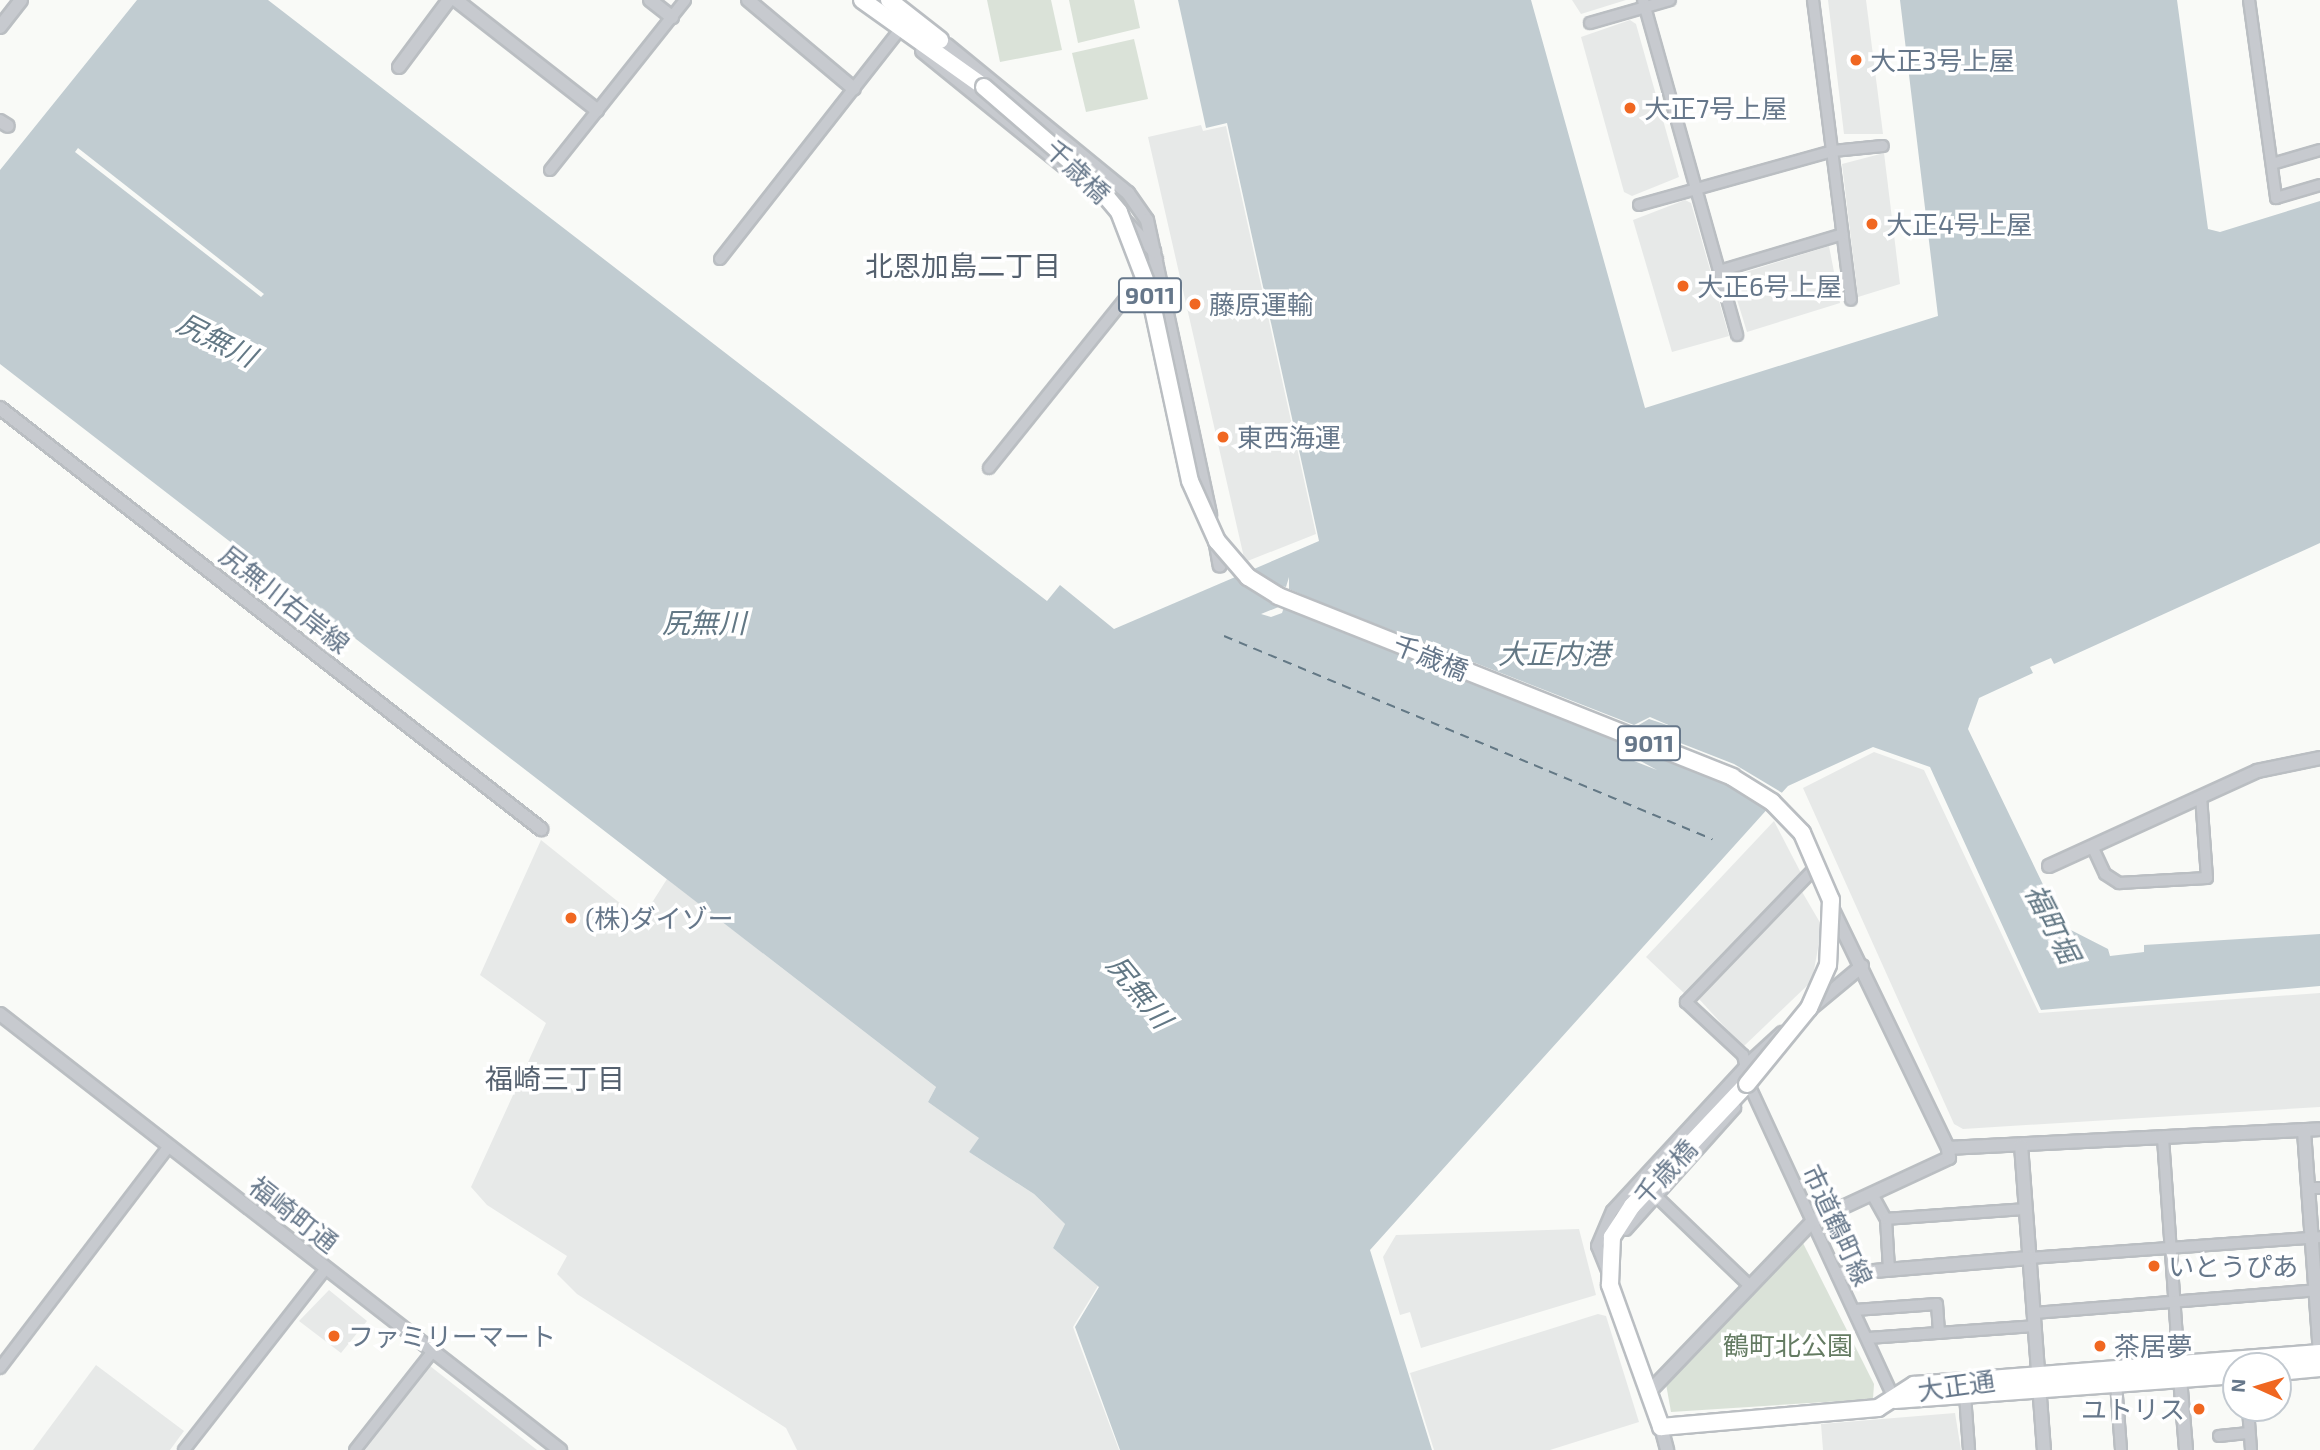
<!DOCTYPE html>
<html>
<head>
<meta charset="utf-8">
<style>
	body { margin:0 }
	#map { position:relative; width:2320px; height:1450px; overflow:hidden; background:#f9faf7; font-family:"Exo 2","Noto Sans JP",sans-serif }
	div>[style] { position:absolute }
	.built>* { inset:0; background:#e7e9e8 }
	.green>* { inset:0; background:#dae2d8 }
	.water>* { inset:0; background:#c1ccd1 }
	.pier>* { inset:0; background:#f9faf7 }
	.ferry>* { height:2px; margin-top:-1px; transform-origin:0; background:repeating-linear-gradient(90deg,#637885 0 9px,transparent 0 16px) }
	.roads { filter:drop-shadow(2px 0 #babec2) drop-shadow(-2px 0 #babec2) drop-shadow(0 2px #babec2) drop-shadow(0 -2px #babec2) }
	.minor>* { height:10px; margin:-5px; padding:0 5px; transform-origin:5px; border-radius:5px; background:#c7cacf }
	.tertiary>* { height:12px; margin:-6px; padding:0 6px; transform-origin:6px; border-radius:6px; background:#c7cacf }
	.primary>* { height:16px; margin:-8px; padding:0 8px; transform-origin:8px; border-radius:8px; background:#fff }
	.bridges { filter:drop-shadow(2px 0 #babec2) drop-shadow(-2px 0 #babec2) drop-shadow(0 2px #babec2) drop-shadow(0 -2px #babec2) }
	.primary-bridge>* { height:16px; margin:-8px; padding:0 8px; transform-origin:8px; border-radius:8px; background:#fff }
	.dots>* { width:19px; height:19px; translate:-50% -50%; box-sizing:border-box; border:4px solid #fff; border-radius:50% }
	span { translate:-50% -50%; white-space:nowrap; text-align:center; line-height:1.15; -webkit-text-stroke:7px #fff; paint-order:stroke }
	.shield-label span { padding:2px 5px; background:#fff; border:2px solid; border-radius:5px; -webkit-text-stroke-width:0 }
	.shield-label { font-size:24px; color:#66778a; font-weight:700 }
	.poi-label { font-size:26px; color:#66778a }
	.left { translate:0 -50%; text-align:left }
	.right { translate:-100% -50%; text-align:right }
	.street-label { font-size:26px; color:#66778a }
	.park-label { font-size:26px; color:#647b62 }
	.neighbourhood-label { font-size:28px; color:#55616f }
	.water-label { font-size:28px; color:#637885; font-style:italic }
	.north { position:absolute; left:2222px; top:1352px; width:70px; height:70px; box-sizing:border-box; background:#fff; border:2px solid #c2c9d0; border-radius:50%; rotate:274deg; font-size:19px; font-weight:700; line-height:28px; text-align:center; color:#66778a }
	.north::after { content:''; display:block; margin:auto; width:24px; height:32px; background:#f06721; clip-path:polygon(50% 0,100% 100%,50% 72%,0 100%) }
</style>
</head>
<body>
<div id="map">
	<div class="built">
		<div style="clip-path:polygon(1572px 0,1626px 0,1581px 14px)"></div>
		<div style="clip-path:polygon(1828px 0,1866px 0,1883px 134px,1844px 134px)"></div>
		<div style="clip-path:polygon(1630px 20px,1636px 24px,1679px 177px,1632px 196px,1624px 192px,1581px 37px)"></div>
		<div style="clip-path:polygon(1201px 125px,1203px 131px,1226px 126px,1316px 534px,1245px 562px,1148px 137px)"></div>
		<div style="clip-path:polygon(1884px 153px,1900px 284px,1858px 297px,1842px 164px)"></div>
		<div style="clip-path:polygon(1685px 200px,1691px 203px,1729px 336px,1672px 352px,1633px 220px)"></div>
		<div style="clip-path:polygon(1829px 246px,1840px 303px,1747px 332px,1730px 277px)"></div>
		<div style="clip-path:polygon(1874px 752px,1924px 770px,2039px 1013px,2320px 993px,2320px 1107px,1963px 1129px,1954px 1124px,1803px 788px)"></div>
		<div style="clip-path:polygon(1774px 821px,1801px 873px,1685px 994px,1646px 957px)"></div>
		<div style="clip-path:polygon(541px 840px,641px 920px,667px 879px,936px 1087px,928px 1102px,980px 1138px,969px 1152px,1034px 1194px,1065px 1224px,1053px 1248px,1098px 1286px,1073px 1327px,1119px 1450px,797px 1450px,786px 1428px,577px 1294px,557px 1274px,567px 1256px,487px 1205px,471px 1187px,546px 1023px,480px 975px)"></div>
		<div style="clip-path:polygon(1801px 890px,1822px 926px,1812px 981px,1743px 1047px,1699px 999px)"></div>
		<div style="clip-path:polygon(1579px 1229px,1596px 1295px,1421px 1348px,1410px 1312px,1400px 1315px,1383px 1257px,1396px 1235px)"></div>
		<div style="clip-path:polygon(329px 1290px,367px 1321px,341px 1353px,299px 1321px)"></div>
		<div style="clip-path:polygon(1598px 1314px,1606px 1316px,1639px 1422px,1550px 1450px,1434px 1450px,1410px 1373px)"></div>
		<div style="clip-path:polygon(96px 1365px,184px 1431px,170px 1450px,33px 1450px)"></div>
		<div style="clip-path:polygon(430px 1366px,537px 1450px,365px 1450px)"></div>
		<div style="clip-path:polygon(1955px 1413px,1961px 1450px,1823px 1450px,1821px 1424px)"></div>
	</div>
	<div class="green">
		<div style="clip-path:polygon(987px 0,1051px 0,1062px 50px,1000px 62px)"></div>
		<div style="clip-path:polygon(1069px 0,1134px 0,1140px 28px,1078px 43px)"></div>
		<div style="clip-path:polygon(1134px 39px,1148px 99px,1086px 112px,1072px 53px)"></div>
		<div style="clip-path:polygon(1802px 1241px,1874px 1384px,1873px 1399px,1671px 1412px,1666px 1384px)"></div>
	</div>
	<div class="water">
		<div style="clip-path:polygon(137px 0,268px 0,1047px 601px,1060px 585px,1114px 629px,1319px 541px,1227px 123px,1206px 128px,1178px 0,1531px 0,1645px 408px,1938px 316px,1900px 0,2177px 0,2208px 229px,2220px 232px,2320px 201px,2320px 543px,2054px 664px,2051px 658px,2030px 667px,2033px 673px,1979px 698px,1968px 729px,2063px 926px,2108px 949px,2110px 956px,2144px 952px,2144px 945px,2320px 934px,2320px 986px,2041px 1010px,1930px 767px,1873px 747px,1788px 786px,1370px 1250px,1432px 1450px,1120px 1450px,1075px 1327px,1099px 1287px,1053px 1248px,1065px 1224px,1034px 1194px,969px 1152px,979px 1138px,928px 1102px,936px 1087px,0 364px,0 170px)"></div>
	</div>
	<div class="pier">
		<div style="clip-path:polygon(78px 148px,264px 294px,261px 297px,75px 152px)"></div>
		<div style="clip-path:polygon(1251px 567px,1275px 585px,1286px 587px,1289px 577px,1289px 589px,1322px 603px,1634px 725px,1650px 717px,1673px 727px,1649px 719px,1637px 726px,1734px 764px,1784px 794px,1770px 810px,1727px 783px,1630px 745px,1635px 758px,1657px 770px,1634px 761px,1627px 743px,1284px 607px,1282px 613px,1271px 617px,1261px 614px,1281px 606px,1236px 573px)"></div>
	</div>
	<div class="ferry">
		<div style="left:1224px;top:636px;width:529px;rotate:22.59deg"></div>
	</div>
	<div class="roads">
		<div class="minor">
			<div style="left:1643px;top:0;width:348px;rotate:74.3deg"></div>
			<div style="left:1813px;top:0;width:302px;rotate:82.8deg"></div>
			<div style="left:2249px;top:0;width:200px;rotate:82.2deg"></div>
			<div style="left:2276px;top:198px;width:46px;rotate:-16.5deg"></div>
			<div style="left:1590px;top:23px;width:83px;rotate:-16deg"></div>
			<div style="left:2272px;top:164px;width:50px;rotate:-16.3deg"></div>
			<div style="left:550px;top:170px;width:217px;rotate:-51.5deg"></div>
			<div style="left:1639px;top:205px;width:201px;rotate:-15.6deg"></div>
			<div style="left:1833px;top:151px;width:50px;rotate:-5.7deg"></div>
			<div style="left:720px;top:259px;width:296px;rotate:-51.9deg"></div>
			<div style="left:1719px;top:271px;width:129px;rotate:-16.6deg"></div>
			<div style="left:989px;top:468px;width:268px;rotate:-51.2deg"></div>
			<div style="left:2092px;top:846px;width:31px;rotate:65deg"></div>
			<div style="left:2105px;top:874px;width:17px;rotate:33deg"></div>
			<div style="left:2119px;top:883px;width:88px;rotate:-3.3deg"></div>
			<div style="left:2207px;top:878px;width:82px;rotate:-94.2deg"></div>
			<div style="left:1814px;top:869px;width:185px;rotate:133.9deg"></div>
			<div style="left:1686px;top:1002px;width:78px;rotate:42.9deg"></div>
			<div style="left:1743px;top:1055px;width:35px;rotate:77deg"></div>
			<div style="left:1751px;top:1089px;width:343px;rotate:65.2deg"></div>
			<div style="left:2163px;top:1138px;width:231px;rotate:86deg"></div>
			<div style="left:2308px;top:1188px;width:12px"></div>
			<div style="left:1872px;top:1194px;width:29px;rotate:61deg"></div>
			<div style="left:1886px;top:1219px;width:51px;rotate:86.6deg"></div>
			<div style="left:1655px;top:1195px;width:132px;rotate:43.8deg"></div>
			<div style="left:1886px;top:1219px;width:140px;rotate:-4.1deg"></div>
			<div style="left:1626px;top:1230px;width:164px;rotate:-48.2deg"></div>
			<div style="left:2029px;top:1258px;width:292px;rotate:-4.1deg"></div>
			<div style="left:1608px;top:1273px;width:29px;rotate:-112deg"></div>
			<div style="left:1597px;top:1246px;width:38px;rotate:-67deg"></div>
			<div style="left:1612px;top:1211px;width:197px;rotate:-47.3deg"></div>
			<div style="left:1855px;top:1310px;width:82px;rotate:-4.2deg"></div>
			<div style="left:1937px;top:1304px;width:29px;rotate:86deg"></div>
			<div style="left:2034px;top:1313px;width:286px;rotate:-4.6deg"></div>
			<div style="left:1868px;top:1338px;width:166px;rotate:-4.1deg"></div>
			<div style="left:0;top:1368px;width:279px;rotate:-52.7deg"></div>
			<div style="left:2116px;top:1383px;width:67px;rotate:85.7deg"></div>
			<div style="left:1965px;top:1395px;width:55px;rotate:85.8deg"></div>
			<div style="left:2248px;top:1408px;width:42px;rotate:85.9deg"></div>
			<div style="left:2219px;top:1436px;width:30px;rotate:-6deg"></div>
			<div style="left:184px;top:1450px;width:231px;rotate:-52deg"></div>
			<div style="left:355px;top:1450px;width:126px;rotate:-51.8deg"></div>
		</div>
		<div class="tertiary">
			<div style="left:456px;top:0;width:179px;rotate:38deg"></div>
			<div style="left:650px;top:0;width:28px;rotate:38deg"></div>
			<div style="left:748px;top:0;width:138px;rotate:40deg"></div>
			<div style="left:0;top:27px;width:34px;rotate:-52deg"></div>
			<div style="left:947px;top:45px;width:234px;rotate:39.3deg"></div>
			<div style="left:1128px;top:193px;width:33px;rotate:55deg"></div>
			<div style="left:1147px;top:220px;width:302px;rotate:77.9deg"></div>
			<div style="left:922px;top:51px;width:192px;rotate:39.1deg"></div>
			<div style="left:399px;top:67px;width:84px;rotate:-53.3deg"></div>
			<div style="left:0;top:121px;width:9px;rotate:32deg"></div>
			<div style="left:1123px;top:219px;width:45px;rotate:45.9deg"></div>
			<div style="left:0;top:408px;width:686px;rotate:37.89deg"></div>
			<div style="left:1215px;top:539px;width:27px;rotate:80deg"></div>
			<div style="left:2049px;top:866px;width:229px;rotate:-24.5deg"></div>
			<div style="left:2257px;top:771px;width:64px;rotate:-11.7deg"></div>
			<div style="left:1832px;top:908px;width:267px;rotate:64.2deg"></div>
			<div style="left:1948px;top:1148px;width:372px;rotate:-2.9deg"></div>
			<div style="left:1809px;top:1010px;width:69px;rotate:-39.7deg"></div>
			<div style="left:0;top:1014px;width:710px;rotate:37.9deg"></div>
			<div style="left:1746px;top:1066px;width:49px;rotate:-42.5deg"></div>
			<div style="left:2304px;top:1131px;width:225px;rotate:85.9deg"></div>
			<div style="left:2021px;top:1145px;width:306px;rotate:85.7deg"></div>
			<div style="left:1838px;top:1274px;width:192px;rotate:-4.8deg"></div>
			<div style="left:2180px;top:1378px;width:72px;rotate:85.2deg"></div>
			<div style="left:1649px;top:1392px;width:237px;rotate:-46.2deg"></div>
			<div style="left:1813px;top:1221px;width:150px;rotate:-24.9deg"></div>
			<div style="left:1949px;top:1158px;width:10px;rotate:-96deg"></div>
			<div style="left:1661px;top:1427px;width:24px;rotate:75deg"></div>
		</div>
		<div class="primary">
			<div style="left:862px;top:0;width:150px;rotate:35.5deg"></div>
			<div style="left:889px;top:0;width:65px;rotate:38.1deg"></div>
			<div style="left:1747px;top:1084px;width:168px;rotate:133.3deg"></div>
			<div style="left:1632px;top:1206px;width:37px;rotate:123deg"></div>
			<div style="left:1612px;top:1237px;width:48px;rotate:92.4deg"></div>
			<div style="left:1610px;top:1285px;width:151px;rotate:70.2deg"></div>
			<div style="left:1661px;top:1427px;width:218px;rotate:-5deg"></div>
			<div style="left:1878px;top:1408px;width:43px;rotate:-32.6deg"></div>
			<div style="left:1914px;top:1385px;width:407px;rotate:-4.5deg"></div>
			<div style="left:2278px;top:1372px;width:42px;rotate:-5.4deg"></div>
			<div style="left:1895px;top:1400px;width:342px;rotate:-4.2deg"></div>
		</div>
	</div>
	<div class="bridges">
		<div class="primary-bridge">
			<div style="left:984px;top:87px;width:145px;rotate:40.8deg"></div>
			<div style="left:1094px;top:182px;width:39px;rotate:50deg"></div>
			<div style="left:1119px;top:212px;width:84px;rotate:69deg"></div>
			<div style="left:1149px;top:290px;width:195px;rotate:77.9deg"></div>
			<div style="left:1190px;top:481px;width:66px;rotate:65.8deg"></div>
			<div style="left:1217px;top:541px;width:48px;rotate:49.3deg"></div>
			<div style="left:1248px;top:577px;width:36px;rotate:32deg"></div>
			<div style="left:1278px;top:596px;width:489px;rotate:21.7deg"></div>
			<div style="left:1732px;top:777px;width:47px;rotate:32deg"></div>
			<div style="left:1772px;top:802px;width:43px;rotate:45.9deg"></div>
			<div style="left:1802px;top:833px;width:73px;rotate:66.6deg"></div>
			<div style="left:1831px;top:900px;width:65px;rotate:92.6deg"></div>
			<div style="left:1828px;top:965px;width:47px;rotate:113.8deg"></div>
			<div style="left:1809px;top:1008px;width:98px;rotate:129.2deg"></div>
		</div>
	</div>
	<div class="dots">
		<div style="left:1856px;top:60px;background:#f06721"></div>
		<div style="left:1630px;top:108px;background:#f06721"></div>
		<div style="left:1872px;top:224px;background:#f06721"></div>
		<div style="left:1683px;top:286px;background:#f06721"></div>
		<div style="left:1195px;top:304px;background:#f06721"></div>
		<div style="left:1223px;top:437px;background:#f06721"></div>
		<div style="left:571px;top:918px;background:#f06721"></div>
		<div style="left:2154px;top:1266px;background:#f06721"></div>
		<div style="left:334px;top:1336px;background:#f06721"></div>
		<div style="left:2100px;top:1346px;background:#f06721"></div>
		<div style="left:2199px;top:1409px;background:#f06721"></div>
	</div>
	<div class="shield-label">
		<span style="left:1150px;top:295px">9011</span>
		<span style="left:1649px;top:743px">9011</span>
	</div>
	<div class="poi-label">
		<span class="left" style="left:1870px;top:60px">大正3号上屋</span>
		<span class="left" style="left:1644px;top:108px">大正7号上屋</span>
		<span class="left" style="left:1886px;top:224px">大正4号上屋</span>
		<span class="left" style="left:1697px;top:286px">大正6号上屋</span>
		<span class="left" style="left:1209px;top:304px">藤原運輸</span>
		<span class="left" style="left:1237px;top:437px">東西海運</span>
		<span class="left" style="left:585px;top:918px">(株)ダイゾー</span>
		<span class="left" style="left:2168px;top:1266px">いとうぴあ</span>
		<span class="left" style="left:348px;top:1336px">ファミリーマート</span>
		<span class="left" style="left:2114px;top:1346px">茶居夢</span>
		<span class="right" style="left:2185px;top:1409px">ユトリス</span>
	</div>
	<div class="street-label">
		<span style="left:1078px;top:171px;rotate:44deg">千歳橋</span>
		<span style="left:285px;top:599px;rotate:38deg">尻無川右岸線</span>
		<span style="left:1431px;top:657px;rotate:22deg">千歳橋</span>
		<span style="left:1665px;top:1172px;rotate:-47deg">千歳橋</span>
		<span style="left:294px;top:1214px;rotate:38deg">福崎町通</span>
		<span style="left:1838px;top:1225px;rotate:65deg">市道鶴町線</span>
		<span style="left:1956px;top:1385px;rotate:-8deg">大正通</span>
	</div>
	<div class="park-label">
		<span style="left:1788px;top:1345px">鶴町北公園</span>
	</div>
	<div class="neighbourhood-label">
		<span style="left:963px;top:265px">北恩加島二丁目</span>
		<span style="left:555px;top:1078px">福崎三丁目</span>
	</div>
	<div class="water-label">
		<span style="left:217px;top:339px;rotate:27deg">尻無川</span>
		<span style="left:704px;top:622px">尻無川</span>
		<span style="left:1554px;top:653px">大正内港</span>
		<span style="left:2053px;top:923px;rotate:63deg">福町堀</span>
		<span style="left:1140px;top:991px;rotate:51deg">尻無川</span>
	</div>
	<div class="north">N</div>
</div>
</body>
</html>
